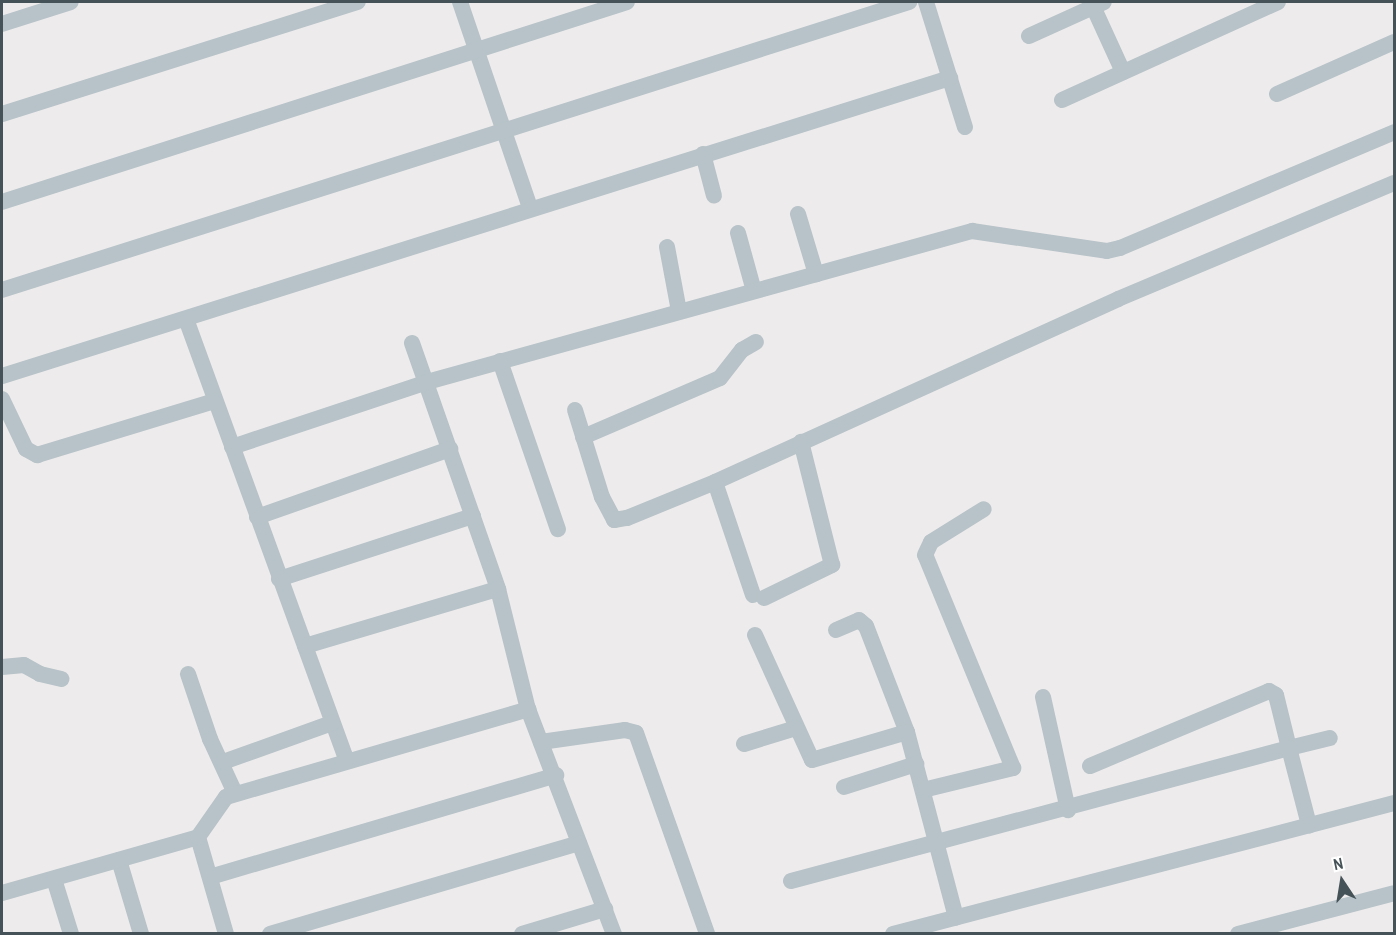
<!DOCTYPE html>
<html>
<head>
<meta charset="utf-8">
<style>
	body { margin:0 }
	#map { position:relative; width:1396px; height:935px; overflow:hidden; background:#eeebec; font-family:"Archivo Narrow",sans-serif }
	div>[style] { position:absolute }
	.minor>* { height:16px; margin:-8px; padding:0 8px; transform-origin:8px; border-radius:8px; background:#b7c3c8 }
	span { translate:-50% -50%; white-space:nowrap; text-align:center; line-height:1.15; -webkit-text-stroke:4.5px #fff; paint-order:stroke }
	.frame { position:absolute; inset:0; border:3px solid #455258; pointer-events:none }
	.north { position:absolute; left:1312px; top:851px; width:60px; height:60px; -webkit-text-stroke:4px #fff; paint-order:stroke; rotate:348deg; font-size:16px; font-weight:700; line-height:24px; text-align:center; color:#455258 }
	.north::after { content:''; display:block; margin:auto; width:21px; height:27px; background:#455258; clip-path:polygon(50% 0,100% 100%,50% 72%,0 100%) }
</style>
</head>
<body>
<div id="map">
	<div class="minor">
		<div style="left:460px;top:2px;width:218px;rotate:71.2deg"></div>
		<div style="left:926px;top:2px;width:131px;rotate:72.7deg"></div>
		<div style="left:1091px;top:2px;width:77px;rotate:65.4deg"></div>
		<div style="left:2px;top:24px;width:72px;rotate:-17.7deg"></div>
		<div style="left:1029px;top:36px;width:82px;rotate:-24.4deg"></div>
		<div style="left:1277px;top:94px;width:128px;rotate:-24deg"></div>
		<div style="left:1062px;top:100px;width:237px;rotate:-24.4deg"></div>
		<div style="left:2px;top:114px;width:373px;rotate:-17.5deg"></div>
		<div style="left:703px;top:154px;width:43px;rotate:75.3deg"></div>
		<div style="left:2px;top:202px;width:656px;rotate:-17.74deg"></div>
		<div style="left:798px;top:214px;width:63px;rotate:73.3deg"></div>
		<div style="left:738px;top:233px;width:60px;rotate:74.6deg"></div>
		<div style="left:667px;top:247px;width:65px;rotate:79.4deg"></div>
		<div style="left:2px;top:290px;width:952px;rotate:-17.62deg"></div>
		<div style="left:186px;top:319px;width:470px;rotate:70deg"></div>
		<div style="left:412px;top:343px;width:261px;rotate:70.7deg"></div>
		<div style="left:498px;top:589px;width:124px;rotate:76deg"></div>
		<div style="left:528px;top:709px;width:241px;rotate:69.1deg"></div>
		<div style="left:500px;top:361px;width:178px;rotate:71deg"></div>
		<div style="left:2px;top:376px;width:994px;rotate:-17.45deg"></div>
		<div style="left:2px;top:399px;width:55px;rotate:64.4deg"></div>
		<div style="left:26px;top:449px;width:13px;rotate:29deg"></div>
		<div style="left:37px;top:455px;width:186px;rotate:-16.9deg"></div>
		<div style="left:575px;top:410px;width:91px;rotate:72.8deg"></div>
		<div style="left:602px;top:497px;width:26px;rotate:62deg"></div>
		<div style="left:614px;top:520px;width:13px;rotate:-9deg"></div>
		<div style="left:627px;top:518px;width:95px;rotate:-22.2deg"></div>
		<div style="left:583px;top:437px;width:149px;rotate:-23.3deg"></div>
		<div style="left:720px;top:378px;width:36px;rotate:-52deg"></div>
		<div style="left:742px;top:350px;width:16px;rotate:-30deg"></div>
		<div style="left:232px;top:447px;width:206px;rotate:-18.4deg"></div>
		<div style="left:427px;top:382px;width:566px;rotate:-15.49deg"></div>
		<div style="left:972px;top:231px;width:136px;rotate:8.4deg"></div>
		<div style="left:1107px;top:251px;width:13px;rotate:-13deg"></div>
		<div style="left:1120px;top:248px;width:298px;rotate:-22.9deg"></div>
		<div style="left:257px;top:517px;width:205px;rotate:-19.4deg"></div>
		<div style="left:279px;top:579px;width:204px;rotate:-18deg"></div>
		<div style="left:753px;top:595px;width:119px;rotate:-108.6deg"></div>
		<div style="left:715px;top:482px;width:443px;rotate:-24.4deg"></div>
		<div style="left:1118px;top:299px;width:299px;rotate:-22.8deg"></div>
		<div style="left:764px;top:598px;width:76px;rotate:-25.9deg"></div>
		<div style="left:832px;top:565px;width:127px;rotate:-104.1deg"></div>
		<div style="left:836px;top:630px;width:25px;rotate:-23deg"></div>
		<div style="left:859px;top:620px;width:9px;rotate:41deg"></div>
		<div style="left:866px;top:626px;width:114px;rotate:68.9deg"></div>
		<div style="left:907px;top:732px;width:192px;rotate:75.2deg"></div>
		<div style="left:755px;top:635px;width:137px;rotate:65.5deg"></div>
		<div style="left:812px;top:760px;width:99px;rotate:-16.4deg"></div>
		<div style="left:305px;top:646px;width:201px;rotate:-16.5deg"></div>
		<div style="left:2px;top:667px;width:22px;rotate:-5deg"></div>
		<div style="left:24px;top:665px;width:18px;rotate:29deg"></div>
		<div style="left:40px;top:674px;width:22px;rotate:13deg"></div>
		<div style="left:188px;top:674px;width:69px;rotate:71.3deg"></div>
		<div style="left:210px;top:739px;width:60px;rotate:65.2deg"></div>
		<div style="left:1043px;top:697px;width:116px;rotate:77.5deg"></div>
		<div style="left:541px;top:742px;width:85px;rotate:-8.1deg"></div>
		<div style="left:625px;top:730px;width:11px;rotate:15deg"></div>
		<div style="left:636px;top:733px;width:213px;rotate:70.5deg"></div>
		<div style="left:744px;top:744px;width:54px;rotate:-17.1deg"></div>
		<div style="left:223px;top:762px;width:116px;rotate:-19.7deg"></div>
		<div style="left:1090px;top:766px;width:194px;rotate:-22.7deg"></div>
		<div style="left:1269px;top:691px;width:8px;rotate:30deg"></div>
		<div style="left:1276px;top:695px;width:55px;rotate:76.2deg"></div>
		<div style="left:1289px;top:748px;width:42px;rotate:-13.7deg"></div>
		<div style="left:844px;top:787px;width:76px;rotate:-17.7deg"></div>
		<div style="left:923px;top:790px;width:93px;rotate:-13.7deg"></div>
		<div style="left:1013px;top:768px;width:230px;rotate:-112.4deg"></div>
		<div style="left:925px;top:555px;width:14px;rotate:-65deg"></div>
		<div style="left:931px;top:542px;width:62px;rotate:-31.9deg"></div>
		<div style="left:119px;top:860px;width:77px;rotate:73.4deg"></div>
		<div style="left:210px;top:877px;width:361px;rotate:-16.4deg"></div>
		<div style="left:54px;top:879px;width:58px;rotate:72.8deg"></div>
		<div style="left:791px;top:881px;width:515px;rotate:-14.95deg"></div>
		<div style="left:1289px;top:748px;width:80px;rotate:75.4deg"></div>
		<div style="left:2px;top:893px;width:204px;rotate:-15.9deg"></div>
		<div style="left:226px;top:934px;width:101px;rotate:-106.1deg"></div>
		<div style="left:198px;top:837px;width:49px;rotate:-55deg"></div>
		<div style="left:226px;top:797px;width:315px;rotate:-16.2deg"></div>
		<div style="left:270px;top:934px;width:322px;rotate:-16.4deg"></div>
		<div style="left:522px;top:934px;width:87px;rotate:-16.8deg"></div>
		<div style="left:893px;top:934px;width:518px;rotate:-14.65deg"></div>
		<div style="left:1238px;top:934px;width:161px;rotate:-14.7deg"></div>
	</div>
	<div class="frame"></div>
	<div class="north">N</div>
</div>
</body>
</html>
